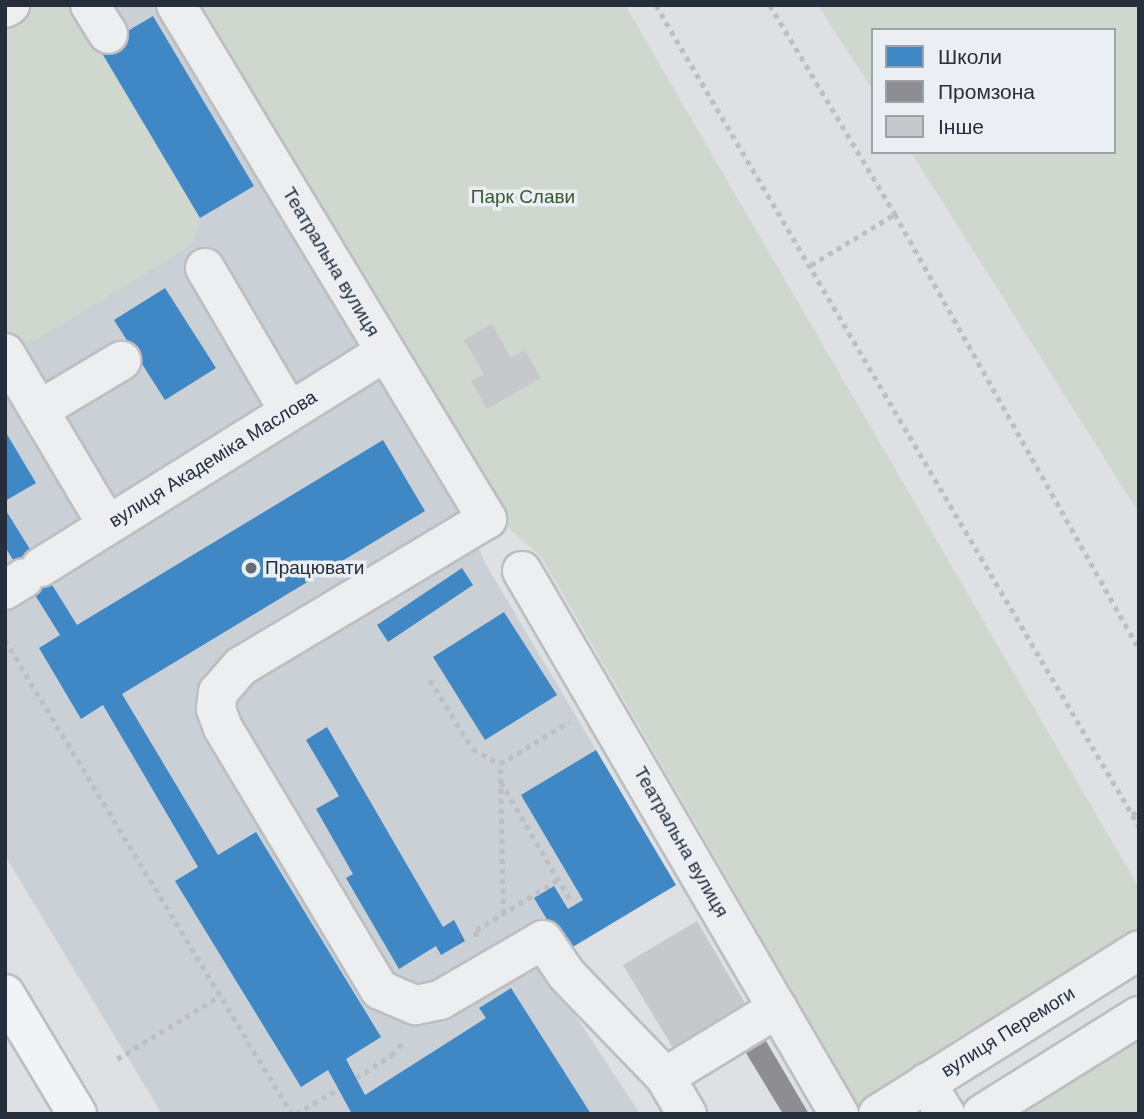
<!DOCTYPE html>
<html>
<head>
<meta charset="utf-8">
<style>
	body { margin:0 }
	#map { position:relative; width:1144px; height:1119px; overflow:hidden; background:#dee0e3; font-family:Arial,sans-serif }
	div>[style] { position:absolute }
	.built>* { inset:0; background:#cbd0d7 }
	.green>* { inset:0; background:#cfd7ce }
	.schools>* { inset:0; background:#3f88c5 }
	.industry>* { inset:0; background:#8d8d92 }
	.building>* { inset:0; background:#c6c8cb }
	.path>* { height:4.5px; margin-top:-2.25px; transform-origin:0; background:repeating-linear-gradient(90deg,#bdbfc3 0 5px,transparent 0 10px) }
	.roads { filter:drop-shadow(2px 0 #bcbec1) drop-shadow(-2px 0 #bcbec1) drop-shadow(0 2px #bcbec1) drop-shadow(0 -2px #bcbec1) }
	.minor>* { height:38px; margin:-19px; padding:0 19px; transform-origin:19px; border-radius:19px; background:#edeef0 }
	.major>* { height:38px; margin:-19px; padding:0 19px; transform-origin:19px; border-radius:19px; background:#f2f3f4 }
	.dots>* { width:19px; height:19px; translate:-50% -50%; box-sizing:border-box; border:4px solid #ebeff4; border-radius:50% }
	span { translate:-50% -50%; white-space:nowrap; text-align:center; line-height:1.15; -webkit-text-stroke:7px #ebeff4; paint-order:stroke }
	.park-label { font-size:19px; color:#3a5733 }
	.street-label { font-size:19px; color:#262e3c }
	.poi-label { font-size:19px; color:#262e3c }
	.left { translate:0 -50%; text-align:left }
	.frame { position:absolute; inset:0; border:7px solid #262e3c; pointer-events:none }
	.legend { position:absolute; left:871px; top:28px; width:245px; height:126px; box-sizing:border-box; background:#ebeff4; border:2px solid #9ca2aa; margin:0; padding:9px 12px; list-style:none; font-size:21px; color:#262e3c }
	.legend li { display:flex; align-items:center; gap:14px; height:35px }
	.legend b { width:35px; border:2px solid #9ca2aa }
</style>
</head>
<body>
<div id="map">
	<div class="built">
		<div style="clip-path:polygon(5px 5px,161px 5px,457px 492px,484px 561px,676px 885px,541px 963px,640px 1114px,162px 1114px,5px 856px)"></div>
	</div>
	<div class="green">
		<div style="clip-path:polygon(33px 5px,66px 5px,79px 17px,200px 218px,193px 242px,185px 249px,38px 339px,27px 342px,12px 336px,5px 327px,5px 20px)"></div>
		<div style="clip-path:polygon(193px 5px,625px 5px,1139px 888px,1139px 931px,858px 1104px,542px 558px,501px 520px)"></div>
		<div style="clip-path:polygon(818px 5px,1139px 5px,1139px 513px,911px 152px,1114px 152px,1114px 30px,873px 30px,873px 91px)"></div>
		<div style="clip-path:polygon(1139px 1035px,1139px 1114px,1015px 1114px)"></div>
	</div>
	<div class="schools">
		<div style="clip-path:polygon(153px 16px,254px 186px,200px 218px,99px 48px)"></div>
		<div style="clip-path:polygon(165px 288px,216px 368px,165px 400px,114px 320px)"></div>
		<div style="clip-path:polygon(5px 431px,36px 483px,5px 501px)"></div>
		<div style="clip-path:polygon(383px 440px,425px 511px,122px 694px,218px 855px,256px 832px,381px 1037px,346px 1059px,365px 1095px,486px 1018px,479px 1008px,511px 988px,591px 1114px,352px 1114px,328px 1070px,301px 1087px,175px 881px,198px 867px,103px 705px,81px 719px,39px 648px,60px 635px,5px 547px,5px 509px,77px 625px)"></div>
		<div style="clip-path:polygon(462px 568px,473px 585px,388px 642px,377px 625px)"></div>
		<div style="clip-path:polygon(504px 612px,557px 695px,485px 740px,433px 657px)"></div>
		<div style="clip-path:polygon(327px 727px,443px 927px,454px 920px,465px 941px,441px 955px,436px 946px,399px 969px,346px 878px,353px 874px,316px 809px,339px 796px,306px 740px)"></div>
		<div style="clip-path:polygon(596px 750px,676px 885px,566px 951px,534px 898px,554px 886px,568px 909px,583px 900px,521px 795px)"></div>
	</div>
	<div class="industry">
		<div style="clip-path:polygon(766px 1041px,809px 1114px,783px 1114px,746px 1053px)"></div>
	</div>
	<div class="building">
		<div style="clip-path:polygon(492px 324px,511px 358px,525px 350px,541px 378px,487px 409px,471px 381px,484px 374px,464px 340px)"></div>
		<div style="clip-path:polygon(697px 921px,749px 1010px,676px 1053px,623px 965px)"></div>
	</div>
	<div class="path">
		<div style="left:656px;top:5px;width:953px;rotate:59.53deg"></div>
		<div style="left:770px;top:5px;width:244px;rotate:59.1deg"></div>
		<div style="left:895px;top:214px;width:498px;rotate:60.7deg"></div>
		<div style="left:811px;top:265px;width:98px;rotate:-31.3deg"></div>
		<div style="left:5px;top:640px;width:554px;rotate:58.81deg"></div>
		<div style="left:430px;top:680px;width:81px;rotate:58.1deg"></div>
		<div style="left:473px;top:749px;width:31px;rotate:29deg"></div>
		<div style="left:501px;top:782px;width:136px;rotate:59.5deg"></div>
		<div style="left:1132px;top:815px;width:9px;rotate:-36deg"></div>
		<div style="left:503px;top:914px;width:150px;rotate:-91.1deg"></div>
		<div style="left:500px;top:764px;width:81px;rotate:-31.3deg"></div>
		<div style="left:476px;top:937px;width:7px;rotate:-90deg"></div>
		<div style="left:476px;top:930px;width:96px;rotate:-31.4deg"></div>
		<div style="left:117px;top:1059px;width:121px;rotate:-31.5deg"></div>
		<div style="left:356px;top:1078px;width:43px;rotate:-32.6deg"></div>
		<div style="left:392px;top:1055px;width:20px;rotate:-49deg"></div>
		<div style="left:296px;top:1114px;width:49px;rotate:-30.8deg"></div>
	</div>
	<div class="roads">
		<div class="minor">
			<div style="left:90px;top:5px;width:34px;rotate:58deg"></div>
			<div style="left:176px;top:5px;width:601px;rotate:58.82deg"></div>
			<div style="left:487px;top:519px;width:287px;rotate:149.1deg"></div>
			<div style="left:241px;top:666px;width:35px;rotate:131deg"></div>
			<div style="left:218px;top:692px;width:17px;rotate:97deg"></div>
			<div style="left:216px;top:709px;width:20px;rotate:70deg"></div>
			<div style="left:223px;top:728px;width:305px;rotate:59.1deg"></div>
			<div style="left:380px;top:990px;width:39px;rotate:23deg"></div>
			<div style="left:416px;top:1005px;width:25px;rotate:-12deg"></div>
			<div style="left:440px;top:1000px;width:119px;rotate:-30.2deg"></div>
			<div style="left:543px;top:940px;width:42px;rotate:55.6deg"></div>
			<div style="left:567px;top:975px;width:141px;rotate:46.1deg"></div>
			<div style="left:665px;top:1077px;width:43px;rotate:59.3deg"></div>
			<div style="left:5px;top:8px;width:6px;rotate:-31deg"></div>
			<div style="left:205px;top:268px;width:166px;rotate:59.6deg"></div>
			<div style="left:5px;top:353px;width:200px;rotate:59.3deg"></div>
			<div style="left:39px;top:410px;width:96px;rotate:-30.9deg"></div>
			<div style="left:41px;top:567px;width:406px;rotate:-32deg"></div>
			<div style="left:522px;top:571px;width:629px;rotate:59.72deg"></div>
			<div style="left:5px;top:590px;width:22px;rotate:-32deg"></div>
			<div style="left:665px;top:1077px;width:132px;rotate:-31.4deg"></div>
			<div style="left:926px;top:1083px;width:36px;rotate:58deg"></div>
			<div style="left:878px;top:1114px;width:308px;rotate:-32.1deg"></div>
			<div style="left:982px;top:1114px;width:185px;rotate:-32deg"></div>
		</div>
		<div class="major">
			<div style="left:5px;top:994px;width:140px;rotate:59deg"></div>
		</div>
	</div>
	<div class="dots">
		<div style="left:251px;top:568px;background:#666c76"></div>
	</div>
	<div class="park-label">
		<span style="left:523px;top:197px">Парк Слави</span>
	</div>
	<div class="street-label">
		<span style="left:331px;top:262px;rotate:59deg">Театральна вулиця</span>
		<span style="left:213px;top:459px;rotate:-32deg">вулиця Академіка Маслова</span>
		<span style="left:681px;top:842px;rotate:60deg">Театральна вулиця</span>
		<span style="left:1008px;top:1032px;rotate:-32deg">вулиця Перемоги</span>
	</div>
	<div class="poi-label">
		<span class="left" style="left:265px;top:568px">Працювати</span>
	</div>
	<div class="frame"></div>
	<ul class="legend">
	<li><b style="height:19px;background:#3f88c5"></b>Школи</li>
	<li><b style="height:19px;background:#8d8d92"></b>Промзона</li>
	<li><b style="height:19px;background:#c6c8cb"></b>Інше</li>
	</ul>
</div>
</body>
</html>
